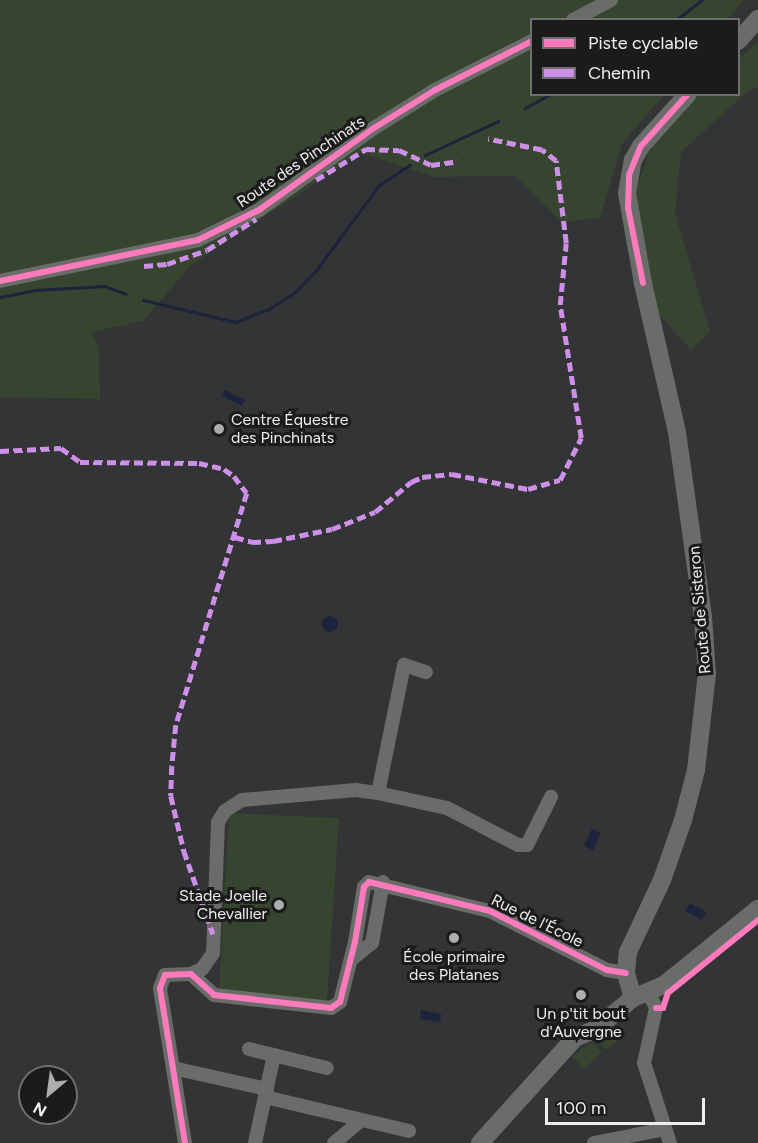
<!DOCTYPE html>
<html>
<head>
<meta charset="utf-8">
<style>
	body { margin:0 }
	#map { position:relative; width:758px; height:1143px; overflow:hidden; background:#333435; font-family:Figtree,sans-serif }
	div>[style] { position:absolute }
	.green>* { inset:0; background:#364430 }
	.water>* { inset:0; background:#1c233a }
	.round { border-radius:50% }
	.stream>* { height:3px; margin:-1.5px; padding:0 1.5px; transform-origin:1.5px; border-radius:1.5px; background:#1c233a }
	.minor>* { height:14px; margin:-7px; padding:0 7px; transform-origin:7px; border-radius:7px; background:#696c69 }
	.major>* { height:18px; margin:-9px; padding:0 9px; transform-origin:9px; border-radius:9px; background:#6a6c6a }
	.quiet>* { height:4.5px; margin-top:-2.25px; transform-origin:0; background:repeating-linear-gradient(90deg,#ce8fe9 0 9px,transparent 0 13.5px) }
	.cycleway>* { height:6px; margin:-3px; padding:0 3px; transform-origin:3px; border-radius:3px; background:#fd7abc }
	.dots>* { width:16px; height:16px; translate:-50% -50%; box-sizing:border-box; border:3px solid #1b1b1c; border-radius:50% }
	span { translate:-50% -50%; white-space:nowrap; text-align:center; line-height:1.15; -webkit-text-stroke:6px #1b1b1c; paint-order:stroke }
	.street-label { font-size:16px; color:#edeeef }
	.poi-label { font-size:16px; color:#edeeef }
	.left { translate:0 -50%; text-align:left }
	.right { translate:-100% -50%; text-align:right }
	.legend { position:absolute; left:530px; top:18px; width:210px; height:78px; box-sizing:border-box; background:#1b1b1c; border:2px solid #6f6f70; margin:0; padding:8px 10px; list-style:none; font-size:18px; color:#edeeef }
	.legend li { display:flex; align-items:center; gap:12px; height:30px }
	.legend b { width:30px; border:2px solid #6f6f70 }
	.north { position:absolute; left:18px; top:1065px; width:60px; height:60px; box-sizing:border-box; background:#1b1b1c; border:2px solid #6f6f70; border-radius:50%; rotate:209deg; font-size:16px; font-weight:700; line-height:24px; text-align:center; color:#edeeef }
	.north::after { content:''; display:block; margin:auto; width:21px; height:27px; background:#acadae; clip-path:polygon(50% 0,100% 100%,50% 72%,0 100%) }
	.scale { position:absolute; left:545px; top:1098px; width:160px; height:27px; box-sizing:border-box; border:3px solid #edeeef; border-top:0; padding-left:8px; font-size:18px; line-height:21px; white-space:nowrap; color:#edeeef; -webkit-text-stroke:4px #1b1b1c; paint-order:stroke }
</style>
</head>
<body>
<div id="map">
	<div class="green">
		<div style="clip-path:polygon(0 0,744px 0,728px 19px,532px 20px,532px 94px,664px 95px,622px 144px,600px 218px,562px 222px,515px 176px,435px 177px,361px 153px,191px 265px,143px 321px,92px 332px,99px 347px,100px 399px,0 397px)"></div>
		<div style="clip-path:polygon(758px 41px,758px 88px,749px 90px,681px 152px,675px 212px,710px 332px,691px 350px,658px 314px,635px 193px,654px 137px,700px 95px,738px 94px,739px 59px)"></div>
		<div style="clip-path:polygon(229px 813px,339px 818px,327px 1002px,219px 992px)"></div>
		<div style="clip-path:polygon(616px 1027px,625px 1035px,606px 1050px,597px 1041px)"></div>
		<div style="clip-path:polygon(593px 1042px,602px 1052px,584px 1069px,571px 1056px)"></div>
	</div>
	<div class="water">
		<div style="clip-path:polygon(225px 390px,245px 400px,242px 406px,222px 396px)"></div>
		<div class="round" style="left:322px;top:616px;width:16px;height:16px"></div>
		<div style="clip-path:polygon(592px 829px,601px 833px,593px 850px,584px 846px)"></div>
		<div style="clip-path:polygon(690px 903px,706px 912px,702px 920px,685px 911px)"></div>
		<div style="clip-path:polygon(421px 1010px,441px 1014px,440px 1022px,420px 1019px)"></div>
	</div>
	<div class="stream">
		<div style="left:676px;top:20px;width:33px;rotate:-38deg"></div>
		<div style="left:525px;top:108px;width:29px;rotate:-29deg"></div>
		<div style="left:425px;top:155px;width:81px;rotate:-25deg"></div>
		<div style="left:0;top:297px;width:36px;rotate:-11deg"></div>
		<div style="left:35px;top:290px;width:69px;rotate:-3.3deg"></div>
		<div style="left:104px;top:286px;width:23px;rotate:20deg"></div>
		<div style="left:143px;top:300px;width:95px;rotate:13.4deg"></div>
		<div style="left:235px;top:322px;width:36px;rotate:-21deg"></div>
		<div style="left:269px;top:309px;width:30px;rotate:-33deg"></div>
		<div style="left:294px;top:293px;width:33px;rotate:-46deg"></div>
		<div style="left:317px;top:269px;width:104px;rotate:-53.6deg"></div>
		<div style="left:379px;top:185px;width:37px;rotate:-33deg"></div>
	</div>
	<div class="minor">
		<div style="left:573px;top:20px;width:43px;rotate:-27.8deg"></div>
		<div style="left:0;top:281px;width:202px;rotate:-11.7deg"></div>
		<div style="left:198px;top:240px;width:68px;rotate:-26.2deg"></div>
		<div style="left:259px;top:210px;width:141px;rotate:-35.5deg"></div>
		<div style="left:374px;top:128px;width:72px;rotate:-31.9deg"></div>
		<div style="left:435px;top:90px;width:109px;rotate:-26.8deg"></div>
		<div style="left:378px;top:793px;width:71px;rotate:12.3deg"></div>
		<div style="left:447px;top:808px;width:80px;rotate:27.5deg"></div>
		<div style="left:518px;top:845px;width:9px"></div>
		<div style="left:527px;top:845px;width:54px;rotate:-63.4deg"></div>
		<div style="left:352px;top:959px;width:26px;rotate:-39deg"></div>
		<div style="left:372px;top:943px;width:62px;rotate:-79.8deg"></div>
		<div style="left:191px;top:974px;width:12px;rotate:-24deg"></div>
		<div style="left:202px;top:969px;width:19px;rotate:-55deg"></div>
		<div style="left:213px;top:953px;width:131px;rotate:-87.8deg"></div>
		<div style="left:218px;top:822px;width:13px;rotate:-58deg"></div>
		<div style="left:225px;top:811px;width:20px;rotate:-33deg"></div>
		<div style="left:242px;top:800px;width:114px;rotate:-5deg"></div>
		<div style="left:356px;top:790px;width:22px;rotate:8deg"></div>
		<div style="left:378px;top:793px;width:131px;rotate:-78.5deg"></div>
		<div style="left:404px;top:665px;width:23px;rotate:18deg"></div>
		<div style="left:648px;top:992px;width:18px;rotate:63deg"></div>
		<div style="left:656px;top:1008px;width:56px;rotate:102.3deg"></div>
		<div style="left:644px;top:1063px;width:84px;rotate:72deg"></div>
		<div style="left:249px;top:1049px;width:80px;rotate:13.7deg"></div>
		<div style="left:173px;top:1068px;width:96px;rotate:12.6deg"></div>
		<div style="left:265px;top:1097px;width:148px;rotate:13.3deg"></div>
		<div style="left:185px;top:1143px;width:157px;rotate:-99.2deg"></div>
		<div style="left:160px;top:988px;width:14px;rotate:-69deg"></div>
		<div style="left:165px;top:975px;width:26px;rotate:-2deg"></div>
		<div style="left:191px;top:974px;width:31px;rotate:42deg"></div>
		<div style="left:214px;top:995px;width:118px;rotate:6.3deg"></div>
		<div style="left:331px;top:1008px;width:11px;rotate:-34deg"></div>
		<div style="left:340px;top:1002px;width:62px;rotate:-76deg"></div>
		<div style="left:355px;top:942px;width:56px;rotate:-80.7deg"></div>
		<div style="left:364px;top:887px;width:7px;rotate:-45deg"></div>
		<div style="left:369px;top:882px;width:124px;rotate:13.5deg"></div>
		<div style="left:490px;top:911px;width:131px;rotate:26.8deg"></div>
		<div style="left:607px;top:970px;width:19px;rotate:9deg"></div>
		<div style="left:255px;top:1143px;width:90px;rotate:-77.8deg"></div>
		<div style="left:334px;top:1143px;width:35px;rotate:-40deg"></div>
		<div style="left:594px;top:1143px;width:72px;rotate:-11.2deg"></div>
	</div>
	<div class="major">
		<div style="left:738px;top:41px;width:30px;rotate:-48deg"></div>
		<div style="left:633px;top:998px;width:26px;rotate:-106deg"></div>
		<div style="left:626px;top:973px;width:21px;rotate:-85deg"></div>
		<div style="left:628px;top:952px;width:80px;rotate:-64.7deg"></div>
		<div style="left:662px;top:880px;width:64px;rotate:-70.7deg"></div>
		<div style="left:683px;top:820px;width:52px;rotate:-75.4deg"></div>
		<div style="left:696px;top:770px;width:97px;rotate:-83.5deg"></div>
		<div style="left:707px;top:674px;width:57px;rotate:-94deg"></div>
		<div style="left:703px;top:617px;width:187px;rotate:-98deg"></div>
		<div style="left:677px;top:432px;width:153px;rotate:-102.9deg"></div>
		<div style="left:643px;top:283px;width:91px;rotate:-100.1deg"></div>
		<div style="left:627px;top:193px;width:34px;rotate:-80deg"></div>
		<div style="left:633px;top:160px;width:16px;rotate:-60deg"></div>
		<div style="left:641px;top:146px;width:70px;rotate:-47.9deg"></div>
		<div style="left:480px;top:1143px;width:142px;rotate:-47.9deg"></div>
		<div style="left:575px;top:1038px;width:21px;rotate:-23deg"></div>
		<div style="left:594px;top:1030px;width:50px;rotate:-39.4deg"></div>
		<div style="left:633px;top:998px;width:34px;rotate:-23deg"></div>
		<div style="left:664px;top:985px;width:121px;rotate:-39deg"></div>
	</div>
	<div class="quiet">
		<div style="left:316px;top:180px;width:59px;rotate:-31.8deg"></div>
		<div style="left:366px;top:149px;width:33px;rotate:2deg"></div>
		<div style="left:399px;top:150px;width:35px;rotate:25deg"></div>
		<div style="left:431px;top:165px;width:27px;rotate:-8deg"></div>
		<div style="left:144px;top:266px;width:23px;rotate:-5deg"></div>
		<div style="left:167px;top:264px;width:42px;rotate:-19.3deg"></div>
		<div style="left:207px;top:250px;width:58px;rotate:-32.3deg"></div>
		<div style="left:0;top:451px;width:61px;rotate:-2.8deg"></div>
		<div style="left:61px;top:448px;width:24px;rotate:36deg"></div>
		<div style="left:80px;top:462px;width:119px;rotate:0.5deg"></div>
		<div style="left:199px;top:463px;width:26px;rotate:13deg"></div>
		<div style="left:224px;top:469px;width:12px;rotate:35deg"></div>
		<div style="left:234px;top:476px;width:21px;rotate:53deg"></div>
		<div style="left:247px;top:493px;width:243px;rotate:107deg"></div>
		<div style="left:176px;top:725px;width:41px;rotate:95.6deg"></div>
		<div style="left:172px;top:766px;width:30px;rotate:92deg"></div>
		<div style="left:171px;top:796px;width:57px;rotate:76.7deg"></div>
		<div style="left:184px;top:851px;width:88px;rotate:70.7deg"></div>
		<div style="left:235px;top:537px;width:18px;rotate:16deg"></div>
		<div style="left:252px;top:542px;width:21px;rotate:-3deg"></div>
		<div style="left:273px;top:541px;width:60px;rotate:-11.5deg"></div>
		<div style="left:332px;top:529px;width:46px;rotate:-21.6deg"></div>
		<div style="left:375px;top:512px;width:47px;rotate:-39.8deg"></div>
		<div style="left:411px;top:482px;width:12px;rotate:-24deg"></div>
		<div style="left:422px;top:477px;width:30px;rotate:-6deg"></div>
		<div style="left:452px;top:474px;width:77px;rotate:11.2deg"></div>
		<div style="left:528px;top:489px;width:33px;rotate:-16deg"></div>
		<div style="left:560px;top:480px;width:47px;rotate:-63.4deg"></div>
		<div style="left:581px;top:438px;width:135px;rotate:-99deg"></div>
		<div style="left:560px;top:305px;width:62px;rotate:-84.5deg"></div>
		<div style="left:566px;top:243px;width:83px;rotate:-97deg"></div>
		<div style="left:556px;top:161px;width:18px;rotate:-142deg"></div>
		<div style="left:542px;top:150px;width:55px;rotate:-168.5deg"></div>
	</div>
	<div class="cycleway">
		<div style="left:0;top:281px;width:202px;rotate:-11.7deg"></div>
		<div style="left:198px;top:240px;width:68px;rotate:-26.2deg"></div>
		<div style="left:259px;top:210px;width:141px;rotate:-35.5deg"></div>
		<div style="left:374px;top:128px;width:72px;rotate:-31.9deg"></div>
		<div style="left:435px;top:90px;width:109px;rotate:-26.8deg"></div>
		<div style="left:643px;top:283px;width:76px;rotate:-101.3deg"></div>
		<div style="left:628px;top:208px;width:33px;rotate:-88deg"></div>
		<div style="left:629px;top:175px;width:31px;rotate:-68deg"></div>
		<div style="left:641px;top:146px;width:70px;rotate:-47.9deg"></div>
		<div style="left:656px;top:1008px;width:7px"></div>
		<div style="left:663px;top:1008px;width:16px;rotate:-72deg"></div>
		<div style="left:668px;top:993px;width:116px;rotate:-39deg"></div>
		<div style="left:185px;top:1143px;width:157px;rotate:-99.2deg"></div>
		<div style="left:160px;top:988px;width:14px;rotate:-69deg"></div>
		<div style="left:165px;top:975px;width:26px;rotate:-2deg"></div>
		<div style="left:191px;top:974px;width:31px;rotate:42deg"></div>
		<div style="left:214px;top:995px;width:118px;rotate:6.3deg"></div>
		<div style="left:331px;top:1008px;width:11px;rotate:-34deg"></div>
		<div style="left:340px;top:1002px;width:62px;rotate:-76deg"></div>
		<div style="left:355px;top:942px;width:56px;rotate:-80.7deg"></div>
		<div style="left:364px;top:887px;width:7px;rotate:-45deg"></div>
		<div style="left:369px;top:882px;width:124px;rotate:13.5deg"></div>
		<div style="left:490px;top:911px;width:131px;rotate:26.8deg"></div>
		<div style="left:607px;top:970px;width:19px;rotate:9deg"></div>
	</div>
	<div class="dots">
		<div style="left:219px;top:429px;background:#acadae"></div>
		<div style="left:279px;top:905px;background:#acadae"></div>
		<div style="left:454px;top:938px;background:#acadae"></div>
		<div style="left:581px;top:995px;background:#acadae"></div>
	</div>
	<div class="street-label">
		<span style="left:301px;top:162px;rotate:-34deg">Route des Pinchinats</span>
		<span style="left:700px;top:610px;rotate:-95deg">Route de Sisteron</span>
		<span style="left:537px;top:921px;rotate:26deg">Rue de l'École</span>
	</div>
	<div class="poi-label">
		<span class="left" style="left:231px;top:429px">Centre Équestre<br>des Pinchinats</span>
		<span class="right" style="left:267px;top:905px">Stade Joelle<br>Chevallier</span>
		<span style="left:454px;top:966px">École primaire<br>des Platanes</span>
		<span style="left:581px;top:1023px">Un p'tit bout<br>d'Auvergne</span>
	</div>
	<ul class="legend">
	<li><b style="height:8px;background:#fd7abc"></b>Piste cyclable</li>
	<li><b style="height:8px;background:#ce8fe9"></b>Chemin</li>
	</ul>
	<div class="north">N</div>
	<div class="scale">100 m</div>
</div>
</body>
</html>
